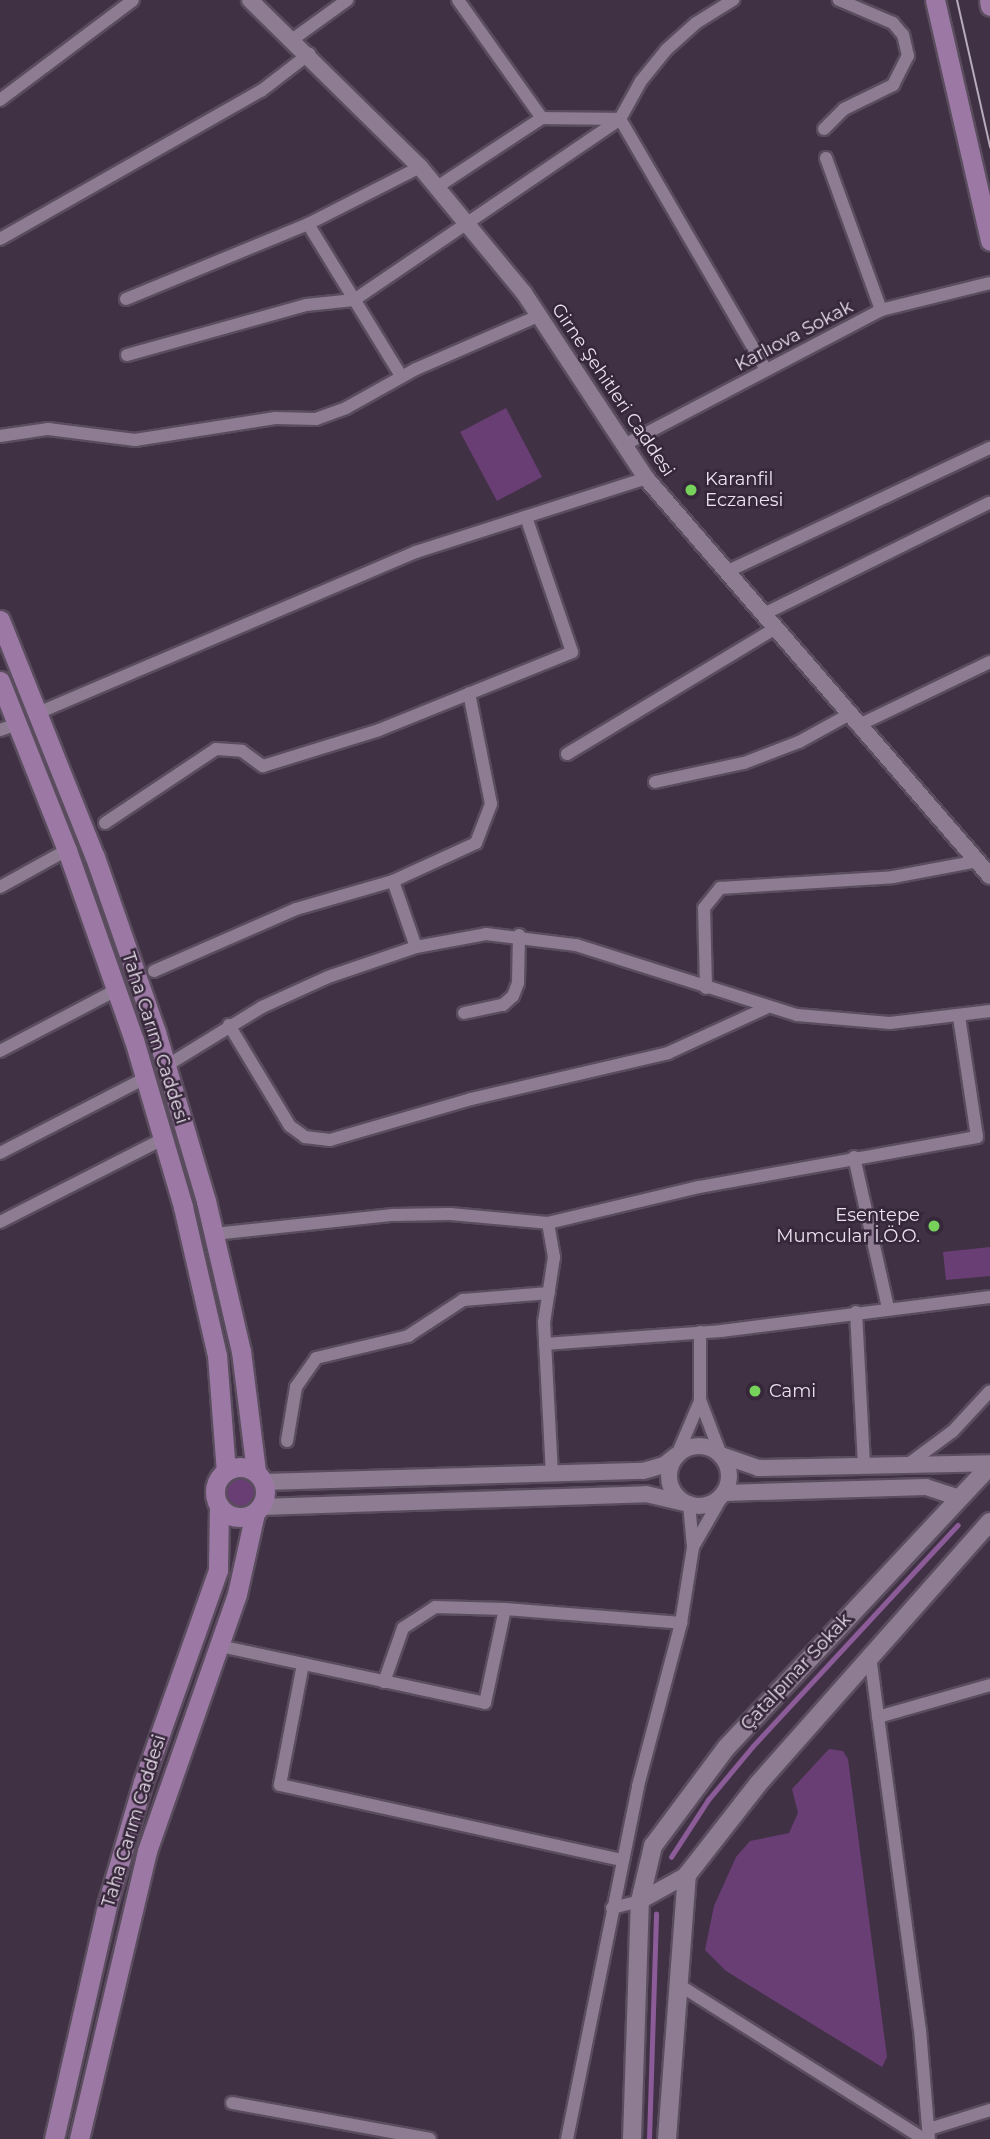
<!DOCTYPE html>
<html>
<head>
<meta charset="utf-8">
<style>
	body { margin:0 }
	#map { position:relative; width:990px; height:2139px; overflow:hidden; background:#403144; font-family:Montserrat,sans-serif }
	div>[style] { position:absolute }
	.green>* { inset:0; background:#693e74 }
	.round { border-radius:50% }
	.stream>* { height:4.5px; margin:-2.25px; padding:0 2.25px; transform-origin:2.25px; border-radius:2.25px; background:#8c5c99 }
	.roads { filter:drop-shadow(2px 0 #5a4d5e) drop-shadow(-2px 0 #5a4d5e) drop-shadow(0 2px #5a4d5e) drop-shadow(0 -2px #5a4d5e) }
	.minor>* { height:12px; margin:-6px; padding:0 6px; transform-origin:6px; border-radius:6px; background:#8e7c93 }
	.tertiary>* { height:16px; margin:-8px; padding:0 8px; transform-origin:8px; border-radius:8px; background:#8e7c93 }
	.tertiary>.ring { margin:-8px; padding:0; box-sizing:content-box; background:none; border:16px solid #8e7c93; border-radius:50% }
	.secondary>* { height:18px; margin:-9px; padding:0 9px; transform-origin:9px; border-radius:9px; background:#8e7c93 }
	.primary>* { height:19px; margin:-9.5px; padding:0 9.5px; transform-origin:9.5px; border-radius:9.5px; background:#9c79a5 }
	.primary>.ring { margin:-9.5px; padding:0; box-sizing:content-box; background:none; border:19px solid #9c79a5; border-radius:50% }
	.tram>* { height:2px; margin:-1px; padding:0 1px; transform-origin:1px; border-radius:1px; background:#b7acbb }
	.dots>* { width:19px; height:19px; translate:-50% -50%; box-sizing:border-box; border:4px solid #36273a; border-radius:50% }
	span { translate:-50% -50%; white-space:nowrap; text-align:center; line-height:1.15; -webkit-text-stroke:5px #36273a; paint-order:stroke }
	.street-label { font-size:18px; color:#ece2ef }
	.poi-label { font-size:18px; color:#ece2ef }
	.left { translate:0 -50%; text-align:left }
	.right { translate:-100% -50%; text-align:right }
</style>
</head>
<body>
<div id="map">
	<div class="green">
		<div style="clip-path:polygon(506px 408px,542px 477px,497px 501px,460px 432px)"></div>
		<div style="clip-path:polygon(990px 1247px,990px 1276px,946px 1280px,943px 1252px)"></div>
		<div class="round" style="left:226px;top:1478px;width:28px;height:28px"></div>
		<div style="clip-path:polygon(829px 1749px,843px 1751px,848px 1759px,887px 2057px,882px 2067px,726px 1971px,705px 1950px,714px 1906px,736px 1857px,750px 1841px,789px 1833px,798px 1813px,792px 1789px)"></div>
	</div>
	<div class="stream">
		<div style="left:671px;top:1857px;width:68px;rotate:-57deg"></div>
		<div style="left:708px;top:1800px;width:70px;rotate:-50.2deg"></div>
		<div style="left:753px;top:1746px;width:301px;rotate:-47.2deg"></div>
		<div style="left:649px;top:2139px;width:225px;rotate:-88.2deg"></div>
	</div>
	<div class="roads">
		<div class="minor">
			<div style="left:458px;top:0;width:145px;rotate:54.6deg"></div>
			<div style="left:293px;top:39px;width:67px;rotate:-35.8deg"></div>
			<div style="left:0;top:100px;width:166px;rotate:-36.9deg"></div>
			<div style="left:824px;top:129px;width:28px;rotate:-45deg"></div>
			<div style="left:844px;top:109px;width:55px;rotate:-26.1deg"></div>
			<div style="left:893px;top:85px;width:33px;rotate:-63deg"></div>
			<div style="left:908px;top:56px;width:22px;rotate:-103deg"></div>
			<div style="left:903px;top:35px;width:16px;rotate:-130deg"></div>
			<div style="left:893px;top:23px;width:59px;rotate:-156.9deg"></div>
			<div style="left:826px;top:158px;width:162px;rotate:70.1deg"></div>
			<div style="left:437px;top:187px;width:126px;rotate:-33.3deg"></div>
			<div style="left:542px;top:118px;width:78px;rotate:0.7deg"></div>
			<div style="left:620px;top:119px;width:290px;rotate:59.8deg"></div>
			<div style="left:308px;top:224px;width:178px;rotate:58.5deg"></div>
			<div style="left:0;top:239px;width:300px;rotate:-29.6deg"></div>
			<div style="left:261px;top:91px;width:61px;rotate:-37.6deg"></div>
			<div style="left:126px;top:299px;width:197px;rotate:-22.4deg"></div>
			<div style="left:308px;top:224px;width:126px;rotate:-27deg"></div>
			<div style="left:127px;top:355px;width:186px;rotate:-15.6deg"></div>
			<div style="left:306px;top:305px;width:48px;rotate:-5.9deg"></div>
			<div style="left:354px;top:300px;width:322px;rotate:-34.2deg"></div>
			<div style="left:620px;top:119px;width:43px;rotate:-61.1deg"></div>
			<div style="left:641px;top:81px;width:40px;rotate:-51deg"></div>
			<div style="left:666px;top:50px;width:40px;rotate:-42deg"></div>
			<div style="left:696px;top:23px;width:44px;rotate:-31.9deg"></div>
			<div style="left:0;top:436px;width:49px;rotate:-8.3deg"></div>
			<div style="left:48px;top:429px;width:88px;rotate:7.2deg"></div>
			<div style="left:135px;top:440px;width:142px;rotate:-8.9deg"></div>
			<div style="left:275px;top:418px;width:41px;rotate:1.4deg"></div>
			<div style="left:316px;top:419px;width:32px;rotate:-20deg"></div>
			<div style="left:346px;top:408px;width:80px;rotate:-29.1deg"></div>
			<div style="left:416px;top:369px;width:135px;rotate:-23.5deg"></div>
			<div style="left:624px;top:445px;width:290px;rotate:-27.7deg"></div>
			<div style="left:881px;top:310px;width:112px;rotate:-13.9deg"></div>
			<div style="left:726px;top:572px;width:292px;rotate:-25.2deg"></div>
			<div style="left:764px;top:614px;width:251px;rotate:-26.3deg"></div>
			<div style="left:38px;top:713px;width:411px;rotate:-23.1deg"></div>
			<div style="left:416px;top:552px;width:242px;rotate:-17.8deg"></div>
			<div style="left:859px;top:725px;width:145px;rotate:-25.7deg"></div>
			<div style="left:0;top:730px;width:18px;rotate:-19deg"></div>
			<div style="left:567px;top:754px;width:244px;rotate:-31.1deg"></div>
			<div style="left:655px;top:782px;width:91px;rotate:-12.1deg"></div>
			<div style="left:744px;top:763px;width:59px;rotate:-20.9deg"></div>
			<div style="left:799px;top:742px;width:58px;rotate:-28.8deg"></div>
			<div style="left:105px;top:823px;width:133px;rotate:-33.7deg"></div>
			<div style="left:216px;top:749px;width:26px;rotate:4deg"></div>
			<div style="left:242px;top:751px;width:26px;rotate:36deg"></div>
			<div style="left:263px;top:766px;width:121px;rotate:-17.2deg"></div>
			<div style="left:379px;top:730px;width:208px;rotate:-22deg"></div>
			<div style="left:572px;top:652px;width:143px;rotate:-108.8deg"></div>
			<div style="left:0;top:887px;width:77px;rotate:-28.9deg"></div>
			<div style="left:416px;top:947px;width:70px;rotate:-109.2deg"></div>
			<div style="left:393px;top:881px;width:91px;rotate:-24.6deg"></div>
			<div style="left:476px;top:843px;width:42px;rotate:-69deg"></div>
			<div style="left:491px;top:804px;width:113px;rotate:-101.2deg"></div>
			<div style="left:154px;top:971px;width:155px;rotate:-23.6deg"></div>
			<div style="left:296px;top:909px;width:101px;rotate:-16.1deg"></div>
			<div style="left:706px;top:988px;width:80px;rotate:-91.4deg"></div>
			<div style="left:704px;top:908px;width:26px;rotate:-51deg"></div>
			<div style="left:720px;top:888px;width:173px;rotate:-3.6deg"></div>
			<div style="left:893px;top:877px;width:86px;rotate:-10.7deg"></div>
			<div style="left:464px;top:1013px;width:40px;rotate:-12deg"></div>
			<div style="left:503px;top:1005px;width:13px;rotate:-42deg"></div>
			<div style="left:513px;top:996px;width:14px;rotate:-69deg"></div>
			<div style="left:518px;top:983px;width:48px;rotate:-88.8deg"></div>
			<div style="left:229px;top:1025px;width:118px;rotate:58.9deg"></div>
			<div style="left:290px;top:1126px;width:19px;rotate:36deg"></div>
			<div style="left:305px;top:1137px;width:25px;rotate:7deg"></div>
			<div style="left:330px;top:1140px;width:147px;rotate:-16.2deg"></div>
			<div style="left:471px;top:1099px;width:202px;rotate:-13.1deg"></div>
			<div style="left:668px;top:1053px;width:108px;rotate:-24.7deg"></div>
			<div style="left:0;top:1051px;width:131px;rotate:-27.7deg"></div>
			<div style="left:166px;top:1066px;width:113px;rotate:-31.6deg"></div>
			<div style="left:262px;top:1007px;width:72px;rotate:-24.4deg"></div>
			<div style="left:328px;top:977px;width:93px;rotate:-18.8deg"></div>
			<div style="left:416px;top:947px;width:71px;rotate:-10.5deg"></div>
			<div style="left:486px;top:934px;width:91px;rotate:7deg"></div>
			<div style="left:576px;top:945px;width:232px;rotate:17.6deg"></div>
			<div style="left:797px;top:1015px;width:93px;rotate:4.9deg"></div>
			<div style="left:890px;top:1023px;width:101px;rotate:-6.8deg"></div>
			<div style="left:0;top:1153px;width:163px;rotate:-27.3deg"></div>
			<div style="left:854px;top:1157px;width:155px;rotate:77.3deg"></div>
			<div style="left:0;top:1222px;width:183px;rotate:-27deg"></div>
			<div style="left:548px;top:1223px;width:35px;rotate:80deg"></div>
			<div style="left:554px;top:1257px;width:66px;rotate:98.7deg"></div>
			<div style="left:544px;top:1322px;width:151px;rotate:87deg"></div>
			<div style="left:214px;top:1234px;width:180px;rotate:-6.1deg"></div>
			<div style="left:393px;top:1215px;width:57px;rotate:-1deg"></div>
			<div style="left:450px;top:1214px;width:98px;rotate:5.2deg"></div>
			<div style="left:548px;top:1223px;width:155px;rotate:-13.4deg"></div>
			<div style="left:699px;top:1187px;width:282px;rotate:-10.2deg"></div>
			<div style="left:977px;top:1137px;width:121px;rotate:-98.5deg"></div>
			<div style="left:856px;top:1312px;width:154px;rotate:87deg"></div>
			<div style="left:700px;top:1332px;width:68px;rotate:90deg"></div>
			<div style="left:700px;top:1400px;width:59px;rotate:69.1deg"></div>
			<div style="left:545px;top:1344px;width:176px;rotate:-4.2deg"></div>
			<div style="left:721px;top:1331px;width:271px;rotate:-7.2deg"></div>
			<div style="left:287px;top:1441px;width:55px;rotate:-80.5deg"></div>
			<div style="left:296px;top:1387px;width:35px;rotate:-55deg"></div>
			<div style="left:316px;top:1358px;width:95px;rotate:-13.4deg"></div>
			<div style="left:408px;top:1336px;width:66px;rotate:-33.2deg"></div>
			<div style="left:463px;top:1300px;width:86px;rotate:-4.7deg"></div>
			<div style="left:677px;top:1455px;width:59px;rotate:-66.9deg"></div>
			<div style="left:907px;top:1465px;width:57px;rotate:-36.5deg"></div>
			<div style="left:953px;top:1431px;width:54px;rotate:-47.2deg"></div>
			<div style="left:693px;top:1547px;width:62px;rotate:-60.1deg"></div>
			<div style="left:220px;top:1646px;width:271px;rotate:12.1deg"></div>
			<div style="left:485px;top:1703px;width:96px;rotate:-78deg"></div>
			<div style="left:505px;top:1609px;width:177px;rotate:4.5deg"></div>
			<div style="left:870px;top:1656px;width:377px;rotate:82.4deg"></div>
			<div style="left:920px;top:2030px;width:109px;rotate:85.3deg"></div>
			<div style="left:303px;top:1664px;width:123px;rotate:100.8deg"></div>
			<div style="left:280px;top:1785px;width:349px;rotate:12.4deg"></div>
			<div style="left:384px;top:1682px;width:57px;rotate:-70.6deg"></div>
			<div style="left:403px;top:1628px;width:38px;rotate:-33deg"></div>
			<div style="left:435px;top:1607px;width:70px;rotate:1.6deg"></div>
			<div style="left:878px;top:1717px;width:116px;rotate:-15.9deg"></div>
			<div style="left:612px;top:1908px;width:29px;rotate:-14deg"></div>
			<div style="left:676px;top:1983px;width:293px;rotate:32.2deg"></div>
			<div style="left:232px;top:2103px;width:201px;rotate:10.3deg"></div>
			<div style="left:929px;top:2129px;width:64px;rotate:-17.3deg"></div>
			<div style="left:567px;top:2139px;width:360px;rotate:-78.6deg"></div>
			<div style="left:638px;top:1786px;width:169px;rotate:-75.2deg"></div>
			<div style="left:681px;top:1623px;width:77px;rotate:-81deg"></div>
			<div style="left:693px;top:1547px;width:43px;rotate:-95.3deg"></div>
		</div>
		<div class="tertiary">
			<div style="left:250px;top:0;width:238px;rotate:44.5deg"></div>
			<div style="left:420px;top:167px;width:163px;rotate:50.5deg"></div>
			<div style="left:524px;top:293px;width:222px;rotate:56.6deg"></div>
			<div style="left:646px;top:478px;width:526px;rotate:49.16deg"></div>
			<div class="ring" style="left:669px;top:1446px;width:44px;height:44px"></div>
			<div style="left:721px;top:1455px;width:39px;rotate:19deg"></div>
			<div style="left:758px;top:1468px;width:232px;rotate:-1.2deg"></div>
			<div style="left:264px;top:1482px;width:379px;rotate:-1.7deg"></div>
			<div style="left:643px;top:1471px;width:22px;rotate:-16deg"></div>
			<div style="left:664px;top:1465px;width:16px;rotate:-38deg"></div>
			<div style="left:724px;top:1493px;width:202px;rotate:-1.7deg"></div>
			<div style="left:926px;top:1487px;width:35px;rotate:18deg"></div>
			<div style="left:261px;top:1507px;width:385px;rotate:-1.9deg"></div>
			<div style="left:646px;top:1494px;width:44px;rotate:13.1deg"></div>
			<div style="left:640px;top:1901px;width:54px;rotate:-29deg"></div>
		</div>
		<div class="secondary">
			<div style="left:632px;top:2139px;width:238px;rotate:-88.1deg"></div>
			<div style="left:640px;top:1901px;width:57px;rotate:-76.7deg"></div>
			<div style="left:653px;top:1846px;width:122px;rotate:-53.3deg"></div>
			<div style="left:726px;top:1748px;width:386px;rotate:-46.9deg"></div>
			<div style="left:667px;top:2139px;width:265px;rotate:-85.7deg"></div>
			<div style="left:687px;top:1875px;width:115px;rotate:-52deg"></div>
			<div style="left:758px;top:1784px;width:350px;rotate:-48.5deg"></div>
		</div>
		<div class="primary">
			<div style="left:935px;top:0;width:247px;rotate:77.1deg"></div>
			<div style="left:989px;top:0;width:6px;rotate:81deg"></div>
			<div style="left:0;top:620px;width:255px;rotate:68.2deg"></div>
			<div style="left:95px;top:857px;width:185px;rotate:70.8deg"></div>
			<div style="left:156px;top:1032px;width:176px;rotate:73.5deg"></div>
			<div style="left:206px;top:1201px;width:154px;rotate:76.9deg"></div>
			<div style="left:241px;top:1351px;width:122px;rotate:82.9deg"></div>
			<div style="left:0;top:681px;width:182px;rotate:68.4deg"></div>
			<div style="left:67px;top:850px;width:201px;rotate:70.6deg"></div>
			<div style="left:134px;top:1040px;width:174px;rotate:73.6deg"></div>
			<div style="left:183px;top:1207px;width:152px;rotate:77.1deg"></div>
			<div style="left:217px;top:1355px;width:116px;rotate:85.6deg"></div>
			<div class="ring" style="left:215px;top:1467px;width:31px;height:31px"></div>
			<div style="left:54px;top:2139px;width:240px;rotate:-77.2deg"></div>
			<div style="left:107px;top:1905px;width:128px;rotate:-73.7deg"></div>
			<div style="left:143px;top:1782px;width:225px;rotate:-70.5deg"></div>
			<div style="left:218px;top:1570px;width:64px;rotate:-89.1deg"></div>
			<div style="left:79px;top:2139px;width:296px;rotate:-76.7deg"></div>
			<div style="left:147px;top:1851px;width:272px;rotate:-70.7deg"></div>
			<div style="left:237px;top:1594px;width:83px;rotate:-77.5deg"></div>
		</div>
	</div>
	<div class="tram">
		<div style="left:957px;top:0;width:151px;rotate:77.3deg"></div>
	</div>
	<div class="dots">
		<div style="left:691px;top:490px;background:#76d25a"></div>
		<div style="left:934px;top:1226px;background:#76d25a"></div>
		<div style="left:755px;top:1391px;background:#76d25a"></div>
	</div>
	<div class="street-label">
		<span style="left:794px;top:336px;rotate:-28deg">Karlıova Sokak</span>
		<span style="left:613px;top:390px;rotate:56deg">Girne Şehitleri Caddesi</span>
		<span style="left:155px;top:1038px;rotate:72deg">Taha Carım Caddesi</span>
		<span style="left:796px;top:1672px;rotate:-47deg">Çatalpınar Sokak</span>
		<span style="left:134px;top:1821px;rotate:-73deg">Taha Carım Caddesi</span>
	</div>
	<div class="poi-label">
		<span class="left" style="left:705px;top:490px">Karanfil<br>Eczanesi</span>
		<span class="right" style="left:920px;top:1226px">Esentepe<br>Mumcular İ.Ö.O.</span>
		<span class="left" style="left:769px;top:1391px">Cami</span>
	</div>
</div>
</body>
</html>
